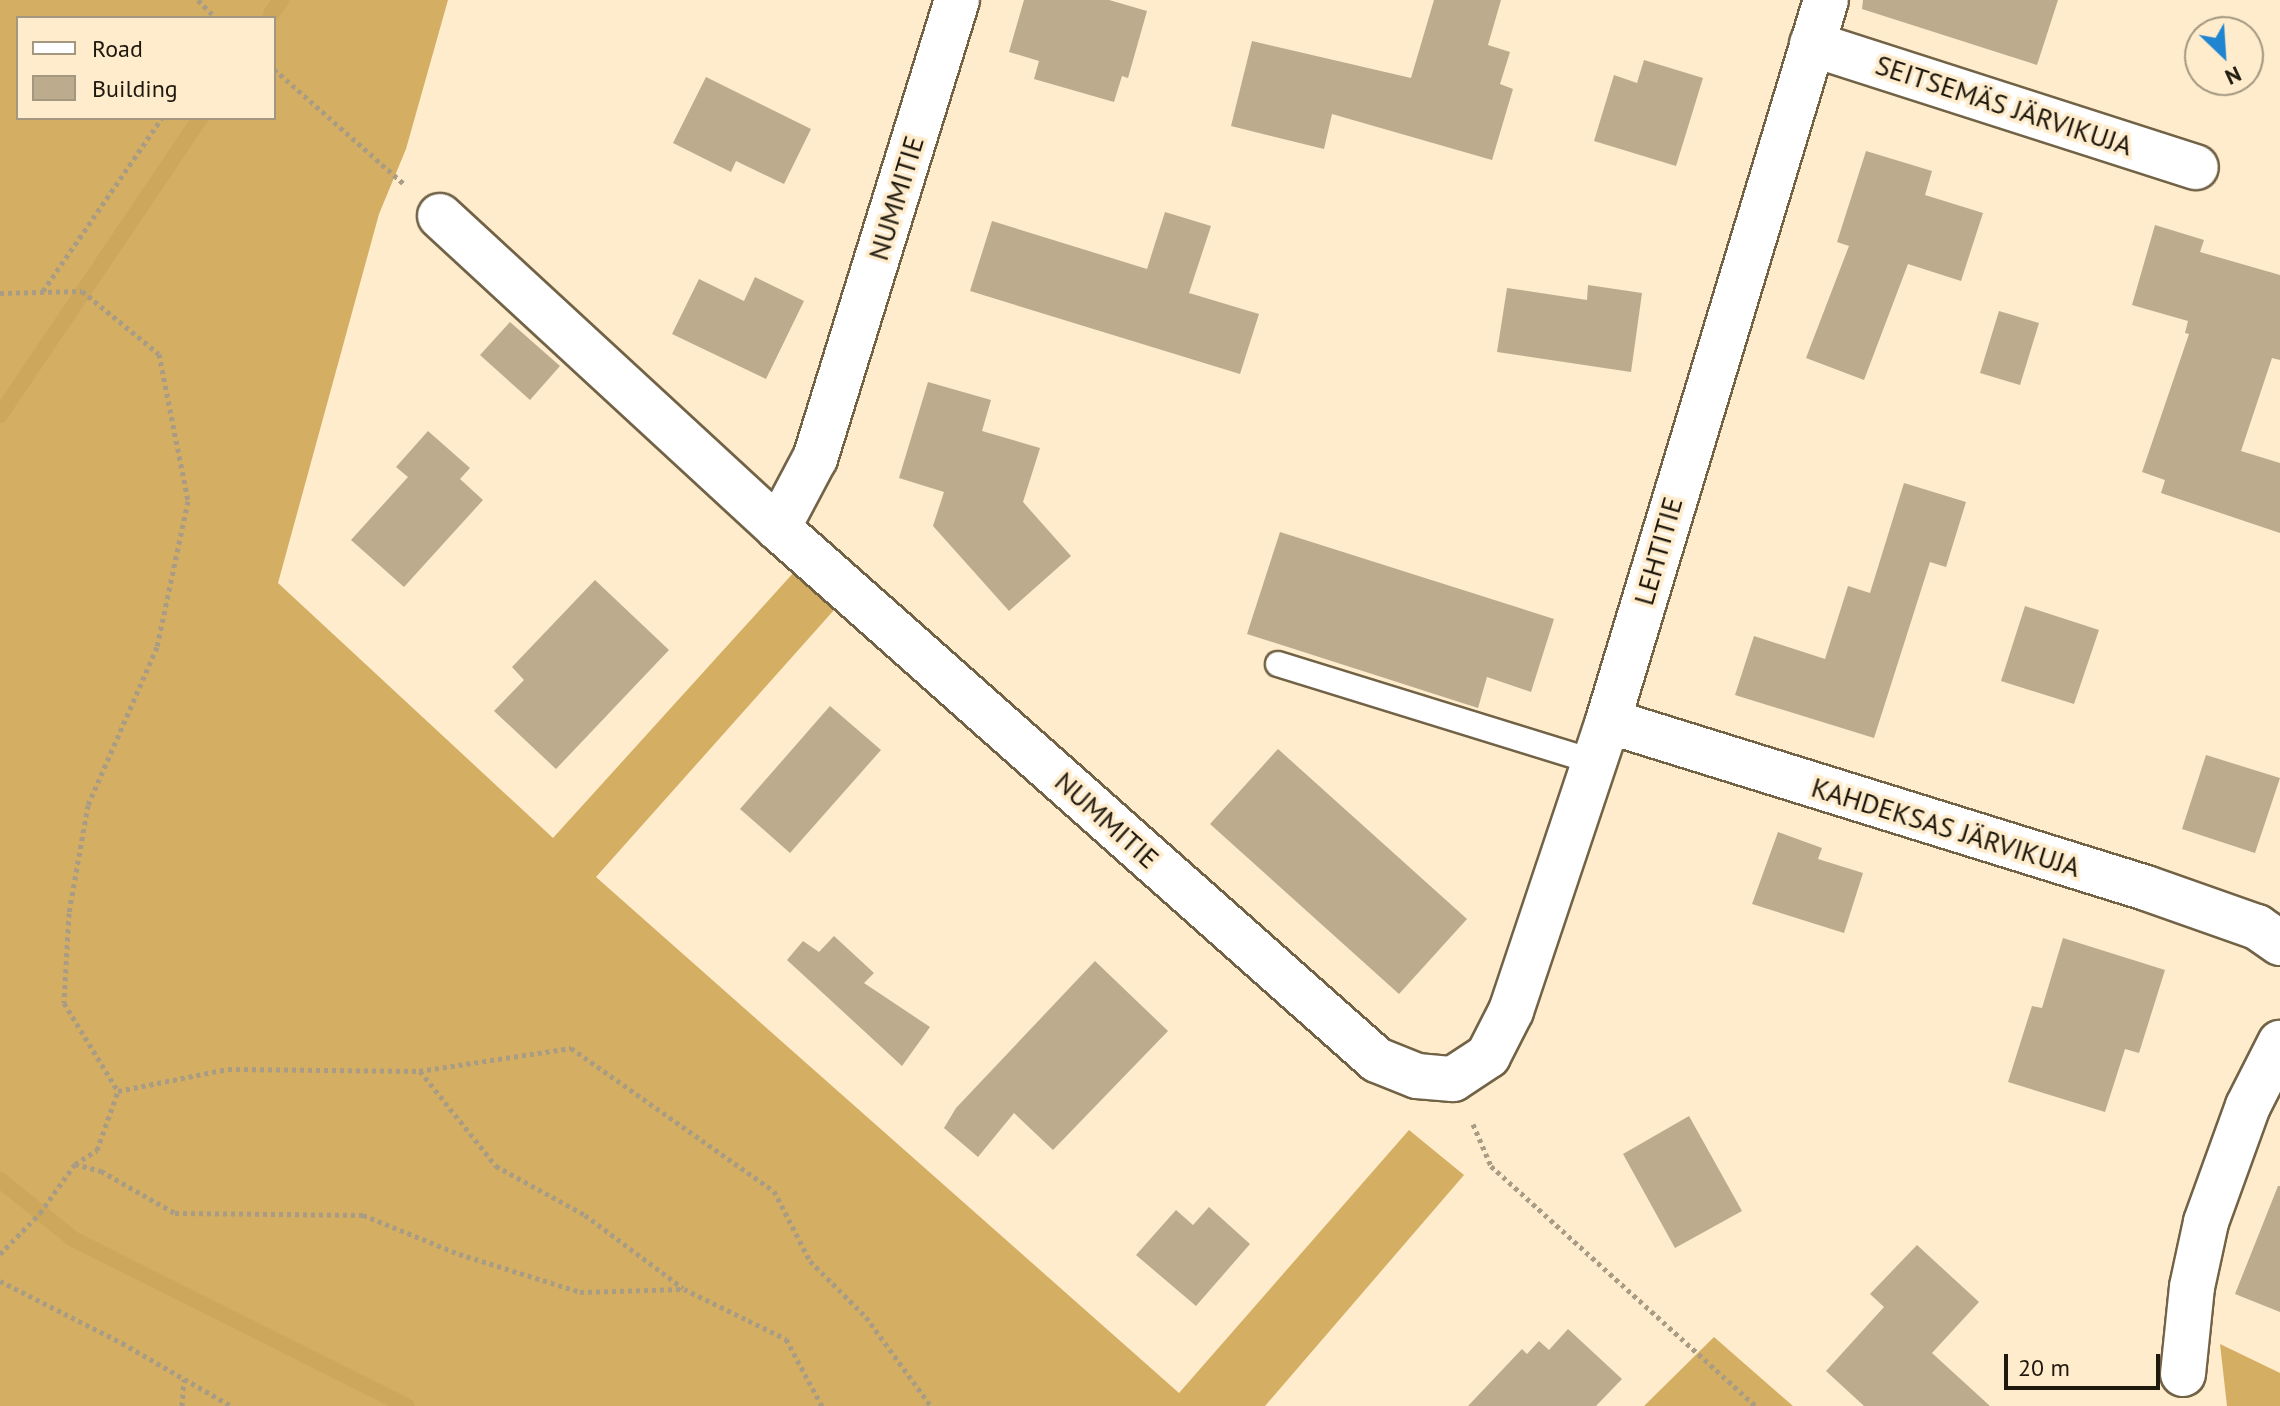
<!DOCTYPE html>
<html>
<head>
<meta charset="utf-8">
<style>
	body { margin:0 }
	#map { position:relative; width:2280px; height:1406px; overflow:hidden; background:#feeccc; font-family:"PT Sans",sans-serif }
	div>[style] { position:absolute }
	.forest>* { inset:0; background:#d4ae62 }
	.stream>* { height:16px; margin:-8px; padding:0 8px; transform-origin:8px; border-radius:8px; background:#cda75c }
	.building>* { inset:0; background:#bcac8d }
	.path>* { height:5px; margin-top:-2.5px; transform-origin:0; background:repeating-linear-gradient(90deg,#a99c84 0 4px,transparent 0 8px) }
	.roads { filter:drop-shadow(2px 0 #726347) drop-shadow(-2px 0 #726347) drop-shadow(0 2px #726347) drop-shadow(0 -2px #726347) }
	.service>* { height:24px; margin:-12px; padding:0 12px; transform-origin:12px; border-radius:12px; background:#fff }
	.minor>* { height:44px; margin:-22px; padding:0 22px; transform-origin:22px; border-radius:22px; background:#fff }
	span { translate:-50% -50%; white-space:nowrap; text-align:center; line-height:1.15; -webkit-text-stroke:7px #feeccc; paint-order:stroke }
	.street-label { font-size:28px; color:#1e180d }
	.legend { position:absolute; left:16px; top:16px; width:260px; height:104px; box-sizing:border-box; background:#feeccc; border:2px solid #a49780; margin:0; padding:10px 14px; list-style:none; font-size:24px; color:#1e180d }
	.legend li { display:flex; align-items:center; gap:16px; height:40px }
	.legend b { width:40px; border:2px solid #a49780 }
	.north { position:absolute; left:2184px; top:16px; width:80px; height:80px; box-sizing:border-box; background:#feeccc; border:2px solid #a49780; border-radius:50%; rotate:155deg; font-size:22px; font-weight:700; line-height:32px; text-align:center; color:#1e180d }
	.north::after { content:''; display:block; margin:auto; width:28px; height:36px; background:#2085d0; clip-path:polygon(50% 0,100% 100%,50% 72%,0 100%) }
	.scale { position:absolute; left:2004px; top:1354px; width:156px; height:36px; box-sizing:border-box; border:4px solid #1e180d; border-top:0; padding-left:10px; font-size:24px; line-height:28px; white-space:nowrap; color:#1e180d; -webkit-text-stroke:6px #feeccc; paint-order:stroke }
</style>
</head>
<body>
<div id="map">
	<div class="forest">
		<div style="clip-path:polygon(evenodd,0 0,448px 0,406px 149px,379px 214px,278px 583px,553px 838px,795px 571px,834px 610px,596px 877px,1179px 1393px,1409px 1130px,1464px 1175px,1265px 1406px,0 1406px,0 0,18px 18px,274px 18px,274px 118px,18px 118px,18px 18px)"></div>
		<div style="clip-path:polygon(1714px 1337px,1793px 1406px,1644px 1406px)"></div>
		<div style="clip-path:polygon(2220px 1344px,2280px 1373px,2280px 1406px,2227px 1406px)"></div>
	</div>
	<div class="stream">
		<div style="left:271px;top:14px;width:17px;rotate:-54deg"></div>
		<div style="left:0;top:415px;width:358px;rotate:-56deg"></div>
		<div style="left:0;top:1180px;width:94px;rotate:38.9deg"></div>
		<div style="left:73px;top:1239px;width:373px;rotate:26.6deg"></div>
	</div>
	<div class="building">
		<div style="clip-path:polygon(1024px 0,1109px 0,1147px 11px,1128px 78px,1122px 76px,1114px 102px,1034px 79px,1039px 61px,1009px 52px)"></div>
		<div style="clip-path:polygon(1434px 0,1501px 0,1488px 45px,1510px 52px,1500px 84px,1513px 89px,1492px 160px,1332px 114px,1324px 149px,1231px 126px,1252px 41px,1411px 78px)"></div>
		<div style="clip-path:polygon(1863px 0,2058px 0,2037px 65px,1862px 9px)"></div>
		<div style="clip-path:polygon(1644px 60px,1703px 78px,1676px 166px,1594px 141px,1614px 75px,1637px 83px)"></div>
		<div style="clip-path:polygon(706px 77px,811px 129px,784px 184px,736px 161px,731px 172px,673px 143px)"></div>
		<div style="clip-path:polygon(1866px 151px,1932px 171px,1925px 195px,1983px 213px,1961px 281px,1908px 264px,1864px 380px,1806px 358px,1849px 246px,1837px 242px)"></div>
		<div style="clip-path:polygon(1165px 212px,1211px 226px,1189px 293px,1259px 314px,1240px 374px,970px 291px,992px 221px,1147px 269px)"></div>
		<div style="clip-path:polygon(2155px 225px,2204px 240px,2200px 252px,2280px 275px,2280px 360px,2272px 358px,2241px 451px,2280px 463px,2280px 533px,2161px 493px,2165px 480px,2142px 472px,2189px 334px,2185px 333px,2188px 321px,2132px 305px)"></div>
		<div style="clip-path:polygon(755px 277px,804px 301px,766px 379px,672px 334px,699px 279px,744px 301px)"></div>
		<div style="clip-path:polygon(1588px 285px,1642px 293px,1631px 372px,1497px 352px,1507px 288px,1587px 300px)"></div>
		<div style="clip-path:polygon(1999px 311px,2039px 323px,2020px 385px,1980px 373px)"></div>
		<div style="clip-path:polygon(510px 322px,560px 366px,530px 400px,480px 355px)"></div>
		<div style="clip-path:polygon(928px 382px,991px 400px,982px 431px,1040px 448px,1023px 502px,1071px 556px,1009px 611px,933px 526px,944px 492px,899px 478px)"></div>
		<div style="clip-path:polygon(428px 431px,470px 468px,460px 479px,483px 500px,404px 587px,351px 540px,408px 477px,396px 467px)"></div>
		<div style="clip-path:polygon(1904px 483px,1966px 502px,1946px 567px,1930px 562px,1874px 738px,1735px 695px,1754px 636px,1825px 659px,1848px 586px,1870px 593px)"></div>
		<div style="clip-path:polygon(1280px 532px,1554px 619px,1531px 692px,1487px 677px,1478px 708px,1247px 634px)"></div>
		<div style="clip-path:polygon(595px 580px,669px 650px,556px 769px,494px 711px,524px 680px,512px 667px)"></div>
		<div style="clip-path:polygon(2025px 606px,2099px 630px,2074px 704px,2001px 681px)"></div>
		<div style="clip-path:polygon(830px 706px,881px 750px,790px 853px,740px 809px)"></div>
		<div style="clip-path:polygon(1278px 749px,1467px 919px,1399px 994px,1210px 824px)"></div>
		<div style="clip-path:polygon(2206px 755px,2280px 778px,2255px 853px,2182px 829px)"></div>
		<div style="clip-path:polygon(1778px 832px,1822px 848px,1818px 859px,1863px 873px,1844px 933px,1752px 904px)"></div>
		<div style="clip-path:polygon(834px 936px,874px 973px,864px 983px,930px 1027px,902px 1066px,787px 960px,803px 941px,819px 952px)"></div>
		<div style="clip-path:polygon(2063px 938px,2165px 970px,2139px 1053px,2125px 1049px,2105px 1112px,2008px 1082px,2032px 1006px,2042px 1008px)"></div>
		<div style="clip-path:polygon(1095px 961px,1168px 1031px,1053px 1150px,1014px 1113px,978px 1157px,944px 1128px,956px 1108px)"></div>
		<div style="clip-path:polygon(1689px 1116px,1742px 1211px,1675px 1248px,1623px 1154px)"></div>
		<div style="clip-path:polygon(2278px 1186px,2280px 1186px,2280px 1312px,2235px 1294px)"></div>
		<div style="clip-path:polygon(1209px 1207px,1250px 1244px,1196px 1306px,1136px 1255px,1176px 1210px,1193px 1225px)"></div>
		<div style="clip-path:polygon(1917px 1245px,1979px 1302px,1932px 1353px,1990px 1406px,1864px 1406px,1826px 1371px,1884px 1307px,1870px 1294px)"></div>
		<div style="clip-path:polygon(1568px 1329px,1622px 1379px,1596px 1406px,1468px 1406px,1522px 1349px,1527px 1354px,1539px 1341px,1549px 1350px)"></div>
	</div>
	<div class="path">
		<div style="left:198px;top:0;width:25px;rotate:45deg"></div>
		<div style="left:274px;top:69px;width:175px;rotate:41.5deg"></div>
		<div style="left:43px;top:291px;width:210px;rotate:-55.5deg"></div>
		<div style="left:0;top:293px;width:82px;rotate:-1.4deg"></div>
		<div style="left:82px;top:291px;width:99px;rotate:39.3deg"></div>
		<div style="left:159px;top:354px;width:150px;rotate:78.8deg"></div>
		<div style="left:188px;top:501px;width:149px;rotate:102deg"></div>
		<div style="left:157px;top:647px;width:172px;rotate:113.6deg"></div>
		<div style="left:88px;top:805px;width:110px;rotate:100deg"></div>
		<div style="left:69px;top:913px;width:90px;rotate:93.2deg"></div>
		<div style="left:64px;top:1003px;width:103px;rotate:58.5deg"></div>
		<div style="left:118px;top:1091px;width:112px;rotate:-11.3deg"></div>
		<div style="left:228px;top:1069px;width:191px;rotate:0.6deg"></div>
		<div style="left:419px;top:1071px;width:154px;rotate:-8.6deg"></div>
		<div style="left:571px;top:1048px;width:248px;rotate:35.2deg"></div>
		<div style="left:774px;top:1191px;width:79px;rotate:62.8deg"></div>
		<div style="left:810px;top:1261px;width:79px;rotate:45deg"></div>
		<div style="left:866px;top:1317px;width:110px;rotate:53.9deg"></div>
		<div style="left:420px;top:1071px;width:122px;rotate:51.3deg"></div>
		<div style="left:496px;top:1166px;width:102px;rotate:28.8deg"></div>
		<div style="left:585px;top:1215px;width:122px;rotate:36.7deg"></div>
		<div style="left:1473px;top:1124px;width:46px;rotate:66.8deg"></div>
		<div style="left:1491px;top:1166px;width:358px;rotate:42.2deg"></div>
		<div style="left:75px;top:1164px;width:27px;rotate:15deg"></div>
		<div style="left:101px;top:1171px;width:85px;rotate:29.6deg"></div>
		<div style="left:175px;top:1213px;width:188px;rotate:0.6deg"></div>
		<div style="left:363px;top:1215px;width:104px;rotate:22.1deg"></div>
		<div style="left:459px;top:1254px;width:127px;rotate:17.4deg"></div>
		<div style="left:580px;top:1292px;width:104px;rotate:-1.7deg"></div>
		<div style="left:684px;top:1289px;width:114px;rotate:26.1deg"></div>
		<div style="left:786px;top:1339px;width:76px;rotate:61.8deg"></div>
		<div style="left:0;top:1254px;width:57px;rotate:-45.7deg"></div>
		<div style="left:40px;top:1213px;width:60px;rotate:-54.5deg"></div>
		<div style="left:75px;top:1164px;width:26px;rotate:-32deg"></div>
		<div style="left:97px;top:1150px;width:63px;rotate:-70.4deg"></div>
		<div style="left:0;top:1281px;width:137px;rotate:26.9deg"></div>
		<div style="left:122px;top:1343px;width:126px;rotate:30deg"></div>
		<div style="left:182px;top:1406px;width:27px;rotate:-86deg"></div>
	</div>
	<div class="roads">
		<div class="service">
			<div style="left:1278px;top:664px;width:329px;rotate:17.2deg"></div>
		</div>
		<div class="minor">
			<div style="left:957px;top:0;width:480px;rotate:107.2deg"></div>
			<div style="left:815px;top:458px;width:79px;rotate:117.9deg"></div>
			<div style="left:778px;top:528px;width:801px;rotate:41.61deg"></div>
			<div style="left:1377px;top:1060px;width:43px;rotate:21.8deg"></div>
			<div style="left:1417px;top:1076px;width:36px;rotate:5deg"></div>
			<div style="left:1453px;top:1079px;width:42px;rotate:-33.3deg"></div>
			<div style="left:1488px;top:1056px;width:51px;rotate:-62.9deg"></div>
			<div style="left:1511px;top:1011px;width:306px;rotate:-71.5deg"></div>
			<div style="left:1608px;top:721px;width:753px;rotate:-73.18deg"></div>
			<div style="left:1812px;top:44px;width:403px;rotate:17.8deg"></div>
			<div style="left:440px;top:216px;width:460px;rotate:42.7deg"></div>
			<div style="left:1608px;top:721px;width:563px;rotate:17.24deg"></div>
			<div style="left:2146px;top:888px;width:118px;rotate:19.4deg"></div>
			<div style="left:2257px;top:927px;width:28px;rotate:35deg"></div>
			<div style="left:2183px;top:1374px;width:87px;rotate:-84.1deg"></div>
			<div style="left:2192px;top:1287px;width:66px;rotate:-77.8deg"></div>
			<div style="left:2206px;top:1222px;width:123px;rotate:-70.1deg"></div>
			<div style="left:2248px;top:1106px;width:71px;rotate:-63.1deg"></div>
		</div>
	</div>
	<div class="street-label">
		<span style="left:2004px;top:105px;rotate:18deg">SEITSEMÄS JÄRVIKUJA</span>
		<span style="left:896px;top:198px;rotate:-73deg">NUMMITIE</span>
		<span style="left:1658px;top:551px;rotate:-74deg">LEHTITIE</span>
		<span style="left:1107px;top:820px;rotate:42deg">NUMMITIE</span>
		<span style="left:1946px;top:827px;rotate:17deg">KAHDEKSAS JÄRVIKUJA</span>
	</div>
	<ul class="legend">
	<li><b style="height:10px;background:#fff"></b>Road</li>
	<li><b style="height:22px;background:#bcac8d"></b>Building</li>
	</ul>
	<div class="north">N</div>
	<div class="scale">20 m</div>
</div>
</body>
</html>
